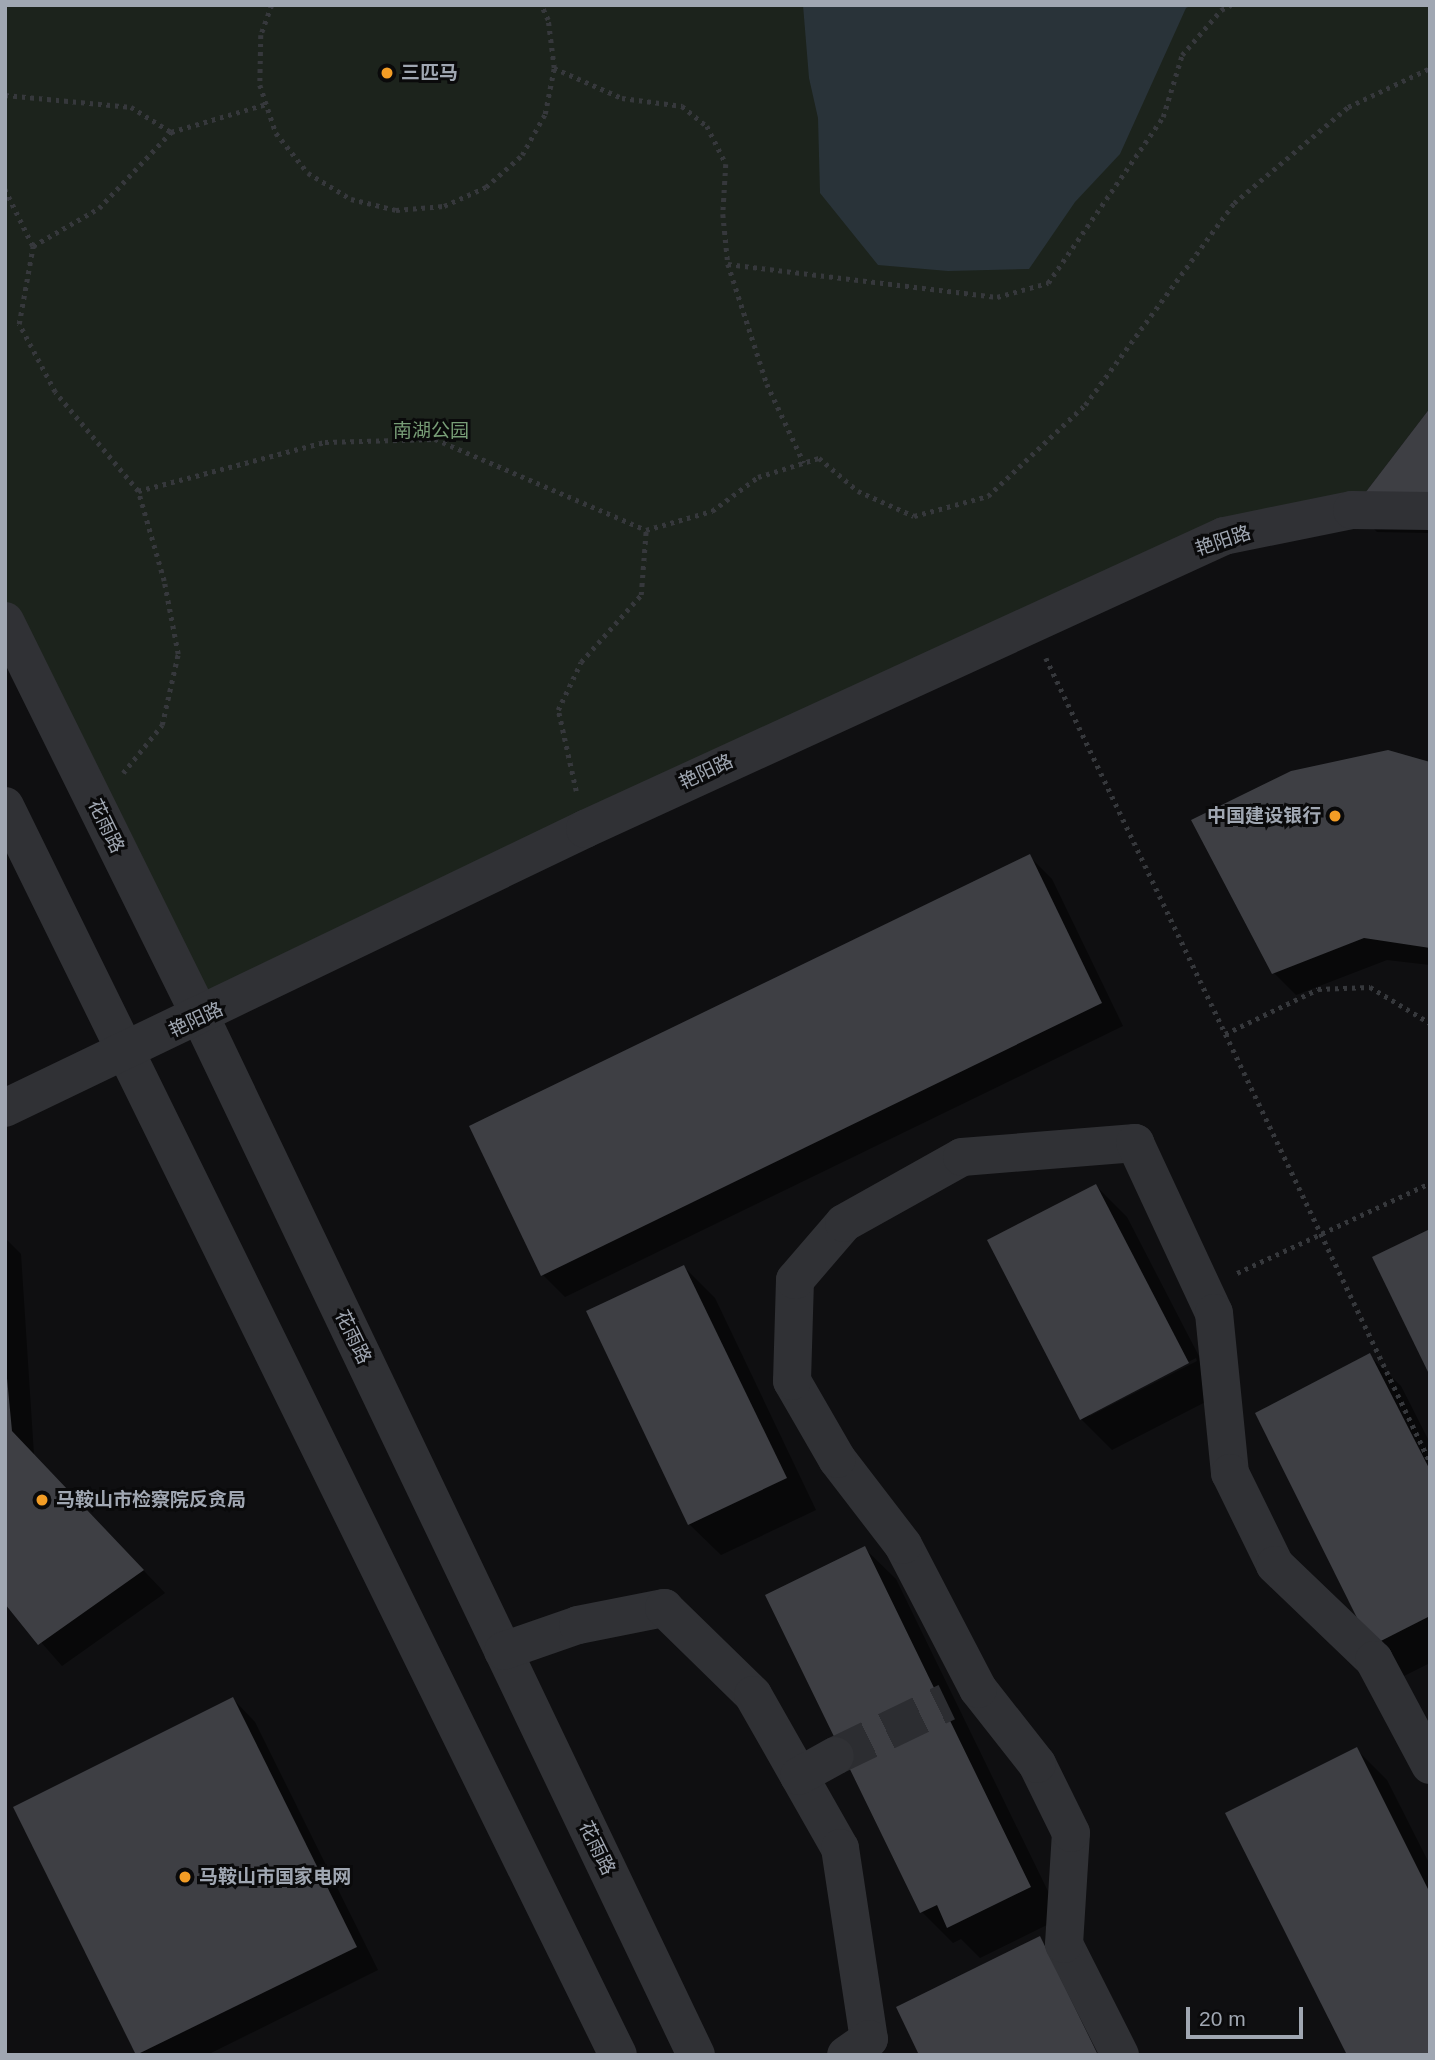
<!DOCTYPE html>
<html>
<head>
<meta charset="utf-8">
<style>
	body { margin:0 }
	#map { position:relative; width:1435px; height:2060px; overflow:hidden; background:#0f0f11; font-family:Helvetica,"Noto Sans SC",sans-serif }
	div>[style] { position:absolute }
	.green>* { inset:0; background:#1c231c }
	.water>* { inset:0; background:#293339 }
	.shadow>* { inset:0; background:#0007 }
	.building>* { inset:0; background:#3e3f44 }
	.minor-tunnel>* { height:38px; margin-top:-19px; transform-origin:0; background:repeating-linear-gradient(90deg,#2c2d31 0 38px,transparent 0 57px) }
	.path>* { height:4.5px; margin-top:-2.25px; transform-origin:0; background:repeating-linear-gradient(90deg,#36383c 0 3.5px,transparent 0 8.5px) }
	.minor>* { height:38px; margin:-19px; padding:0 19px; transform-origin:19px; border-radius:19px; background:#303135 }
	.dots>* { width:19px; height:19px; translate:-50% -50%; box-sizing:border-box; border:4px solid #0a0a0b; border-radius:50% }
	span { translate:-50% -50%; white-space:nowrap; text-align:center; line-height:1.15; -webkit-text-stroke:6px #0a0a0b; paint-order:stroke }
	.poi-label { font-size:19px; color:#a0a7b2; font-weight:700 }
	.left { translate:0 -50%; text-align:left }
	.right { translate:-100% -50%; text-align:right }
	.park-label { font-size:19px; color:#779d76 }
	.street-label { font-size:19px; color:#a0a7b2 }
	.frame { position:absolute; inset:0; border:7px solid #a0a7b2; pointer-events:none }
	.scale { position:absolute; left:1186px; top:2007px; width:117px; height:32px; box-sizing:border-box; border:4px solid #a0a7b2; border-top:0; padding-left:9px; font-size:21px; line-height:24px; white-space:nowrap; color:#a0a7b2; -webkit-text-stroke:5px #0a0a0b; paint-order:stroke }
</style>
</head>
<body>
<div id="map">
	<div class="green">
		<div style="clip-path:polygon(5px 5px,1430px 5px,1430px 408px,1352px 510px,1029px 623px,201px 1018px,5px 621px)"></div>
	</div>
	<div class="water">
		<div style="clip-path:polygon(803px 5px,1192px 5px,1186px 8px,1120px 154px,1075px 202px,1029px 269px,948px 271px,878px 265px,820px 193px,818px 118px,809px 78px)"></div>
	</div>
	<div class="shadow">
		<div style="clip-path:polygon(1430px 411px,1430px 533px,1377px 532px,1355px 510px)"></div>
		<div style="clip-path:polygon(1430px 764px,1430px 965px,1387px 960px,1296px 995px,1274px 973px)"></div>
		<div style="clip-path:polygon(1029px 856px,1052px 879px,1123px 1026px,565px 1297px,543px 1275px)"></div>
		<div style="clip-path:polygon(evenodd,1096px 1186px,1127px 1217px,1219px 1395px,1112px 1450px,1081px 1419px,1096px 1186px,1196px 1358px,1197px 1361px,1090px 1416px,1090px 1412px,1196px 1358px)"></div>
		<div style="clip-path:polygon(5px 1238px,21px 1254px,34px 1455px,165px 1593px,62px 1666px,5px 1601px)"></div>
		<div style="clip-path:polygon(684px 1267px,715px 1298px,816px 1510px,721px 1555px,689px 1524px)"></div>
		<div style="clip-path:polygon(1369px 1355px,1401px 1386px,1430px 1443px,1430px 1663px,1404px 1676px,1373px 1645px)"></div>
		<div style="clip-path:polygon(864px 1548px,896px 1579px,1061px 1918px,980px 1958px,961px 1939px,953px 1943px,922px 1912px,767px 1595px)"></div>
		<div style="clip-path:polygon(233px 1699px,255px 1722px,378px 1970px,207px 2055px,138px 2055px,15px 1808px)"></div>
		<div style="clip-path:polygon(1356px 1749px,1387px 1780px,1430px 1865px,1430px 2055px)"></div>
	</div>
	<div class="building">
		<div style="clip-path:polygon(1430px 408px,1430px 511px,1352px 510px)"></div>
		<div style="clip-path:polygon(1388px 750px,1430px 762px,1430px 948px,1364px 938px,1272px 974px,1191px 820px,1291px 771px)"></div>
		<div style="clip-path:polygon(1030px 854px,1102px 1003px,541px 1276px,469px 1126px)"></div>
		<div style="clip-path:polygon(1096px 1184px,1189px 1363px,1080px 1420px,987px 1240px)"></div>
		<div style="clip-path:polygon(1430px 1229px,1430px 1376px,1372px 1257px)"></div>
		<div style="clip-path:polygon(684px 1265px,787px 1478px,688px 1525px,586px 1311px)"></div>
		<div style="clip-path:polygon(1370px 1353px,1430px 1470px,1430px 1616px,1371px 1646px,1255px 1413px)"></div>
		<div style="clip-path:polygon(5px 1357px,12px 1431px,144px 1570px,38px 1645px,5px 1604px)"></div>
		<div style="clip-path:polygon(865px 1546px,1031px 1887px,947px 1928px,937px 1905px,920px 1913px,765px 1595px)"></div>
		<div style="clip-path:polygon(233px 1697px,357px 1947px,136px 2055px,13px 1807px)"></div>
		<div style="clip-path:polygon(1357px 1747px,1430px 1893px,1430px 2055px,1347px 2055px,1225px 1813px)"></div>
		<div style="clip-path:polygon(1040px 1936px,1098px 2055px,919px 2055px,896px 2007px)"></div>
	</div>
	<div class="minor-tunnel">
		<div style="left:835px;top:1756px;width:124px;rotate:-25.7deg"></div>
	</div>
	<div class="path">
		<div style="left:272px;top:5px;width:32px;rotate:110deg"></div>
		<div style="left:261px;top:35px;width:50px;rotate:91.1deg"></div>
		<div style="left:260px;top:85px;width:51px;rotate:71.6deg"></div>
		<div style="left:276px;top:133px;width:51px;rotate:51.3deg"></div>
		<div style="left:308px;top:173px;width:50px;rotate:31.2deg"></div>
		<div style="left:351px;top:199px;width:46px;rotate:13.7deg"></div>
		<div style="left:396px;top:210px;width:48px;rotate:-4.8deg"></div>
		<div style="left:444px;top:206px;width:46px;rotate:-24.3deg"></div>
		<div style="left:486px;top:187px;width:48px;rotate:-41.6deg"></div>
		<div style="left:522px;top:155px;width:47px;rotate:-60.7deg"></div>
		<div style="left:545px;top:114px;width:47px;rotate:-78.9deg"></div>
		<div style="left:554px;top:68px;width:48px;rotate:-97.1deg"></div>
		<div style="left:548px;top:20px;width:17px;rotate:-115deg"></div>
		<div style="left:554px;top:68px;width:74px;rotate:23.8deg"></div>
		<div style="left:622px;top:98px;width:61px;rotate:7.6deg"></div>
		<div style="left:682px;top:106px;width:32px;rotate:39deg"></div>
		<div style="left:707px;top:126px;width:42px;rotate:63.4deg"></div>
		<div style="left:726px;top:164px;width:50px;rotate:93.4deg"></div>
		<div style="left:723px;top:214px;width:50px;rotate:84.3deg"></div>
		<div style="left:728px;top:264px;width:126px;rotate:72deg"></div>
		<div style="left:767px;top:384px;width:87px;rotate:64.9deg"></div>
		<div style="left:5px;top:95px;width:127px;rotate:5.4deg"></div>
		<div style="left:131px;top:107px;width:47px;rotate:32deg"></div>
		<div style="left:5px;top:189px;width:64px;rotate:63.8deg"></div>
		<div style="left:728px;top:264px;width:271px;rotate:7deg"></div>
		<div style="left:997px;top:297px;width:53px;rotate:-15.4deg"></div>
		<div style="left:1048px;top:283px;width:202px;rotate:-55.3deg"></div>
		<div style="left:1163px;top:117px;width:65px;rotate:-73deg"></div>
		<div style="left:1182px;top:55px;width:60px;rotate:-49.1deg"></div>
		<div style="left:1221px;top:10px;width:11px;rotate:-27deg"></div>
		<div style="left:138px;top:491px;width:129px;rotate:-130deg"></div>
		<div style="left:55px;top:392px;width:77px;rotate:-117.9deg"></div>
		<div style="left:19px;top:324px;width:79px;rotate:-79.8deg"></div>
		<div style="left:33px;top:246px;width:76px;rotate:-29.9deg"></div>
		<div style="left:99px;top:208px;width:105px;rotate:-46.5deg"></div>
		<div style="left:171px;top:132px;width:99px;rotate:-16.4deg"></div>
		<div style="left:1046px;top:658px;width:891px;rotate:64.47deg"></div>
		<div style="left:123px;top:773px;width:62px;rotate:-50.9deg"></div>
		<div style="left:162px;top:725px;width:73px;rotate:-77.3deg"></div>
		<div style="left:178px;top:654px;width:74px;rotate:-100.9deg"></div>
		<div style="left:164px;top:581px;width:94px;rotate:-106.1deg"></div>
		<div style="left:138px;top:491px;width:193px;rotate:-14.7deg"></div>
		<div style="left:325px;top:442px;width:110px;rotate:-1.6deg"></div>
		<div style="left:435px;top:439px;width:230px;rotate:23.3deg"></div>
		<div style="left:576px;top:791px;width:83px;rotate:-102.5deg"></div>
		<div style="left:558px;top:710px;width:53px;rotate:-64.4deg"></div>
		<div style="left:581px;top:662px;width:90px;rotate:-48.2deg"></div>
		<div style="left:641px;top:595px;width:65px;rotate:-85.6deg"></div>
		<div style="left:646px;top:530px;width:69px;rotate:-16.1deg"></div>
		<div style="left:712px;top:511px;width:57px;rotate:-36.5deg"></div>
		<div style="left:758px;top:477px;width:64px;rotate:-17.3deg"></div>
		<div style="left:819px;top:458px;width:51px;rotate:40.2deg"></div>
		<div style="left:858px;top:491px;width:61px;rotate:24.1deg"></div>
		<div style="left:914px;top:516px;width:77px;rotate:-15.1deg"></div>
		<div style="left:988px;top:496px;width:133px;rotate:-43.2deg"></div>
		<div style="left:1085px;top:405px;width:251px;rotate:-53.6deg"></div>
		<div style="left:1234px;top:203px;width:149px;rotate:-40.1deg"></div>
		<div style="left:1348px;top:107px;width:91px;rotate:-25.4deg"></div>
		<div style="left:1225px;top:1034px;width:103px;rotate:-25.8deg"></div>
		<div style="left:1318px;top:989px;width:52px;rotate:-2.2deg"></div>
		<div style="left:1370px;top:987px;width:70px;rotate:31deg"></div>
		<div style="left:1237px;top:1273px;width:213px;rotate:-25deg"></div>
	</div>
	<div class="minor">
		<div style="left:5px;top:621px;width:443px;rotate:63.7deg"></div>
		<div style="left:201px;top:1018px;width:1149px;rotate:64.48deg"></div>
		<div style="left:5px;top:806px;width:1391px;rotate:63.86deg"></div>
		<div style="left:5px;top:1108px;width:644px;rotate:-25.69deg"></div>
		<div style="left:585px;top:829px;width:703px;rotate:-24.63deg"></div>
		<div style="left:1224px;top:536px;width:131px;rotate:-11.5deg"></div>
		<div style="left:1352px;top:510px;width:78px;rotate:0.7deg"></div>
		<div style="left:503px;top:1651px;width:79px;rotate:-19.1deg"></div>
		<div style="left:578px;top:1625px;width:88px;rotate:-11.2deg"></div>
		<div style="left:664px;top:1608px;width:124px;rotate:44.3deg"></div>
		<div style="left:753px;top:1695px;width:176px;rotate:60.4deg"></div>
		<div style="left:840px;top:1848px;width:193px;rotate:81.4deg"></div>
		<div style="left:869px;top:2039px;width:28px;rotate:145deg"></div>
		<div style="left:799px;top:1776px;width:41px;rotate:-29.1deg"></div>
		<div style="left:1120px;top:2055px;width:124px;rotate:-116.8deg"></div>
		<div style="left:1064px;top:1944px;width:111px;rotate:-86.4deg"></div>
		<div style="left:1071px;top:1833px;width:77px;rotate:-116.2deg"></div>
		<div style="left:1037px;top:1764px;width:95px;rotate:-128.2deg"></div>
		<div style="left:978px;top:1689px;width:162px;rotate:-117.5deg"></div>
		<div style="left:903px;top:1545px;width:108px;rotate:-127.5deg"></div>
		<div style="left:837px;top:1459px;width:90px;rotate:-120deg"></div>
		<div style="left:792px;top:1381px;width:101px;rotate:-88.3deg"></div>
		<div style="left:795px;top:1280px;width:75px;rotate:-49.3deg"></div>
		<div style="left:844px;top:1223px;width:135px;rotate:-29.2deg"></div>
		<div style="left:962px;top:1157px;width:174px;rotate:-4.6deg"></div>
		<div style="left:1135px;top:1143px;width:187px;rotate:65.1deg"></div>
		<div style="left:1214px;top:1313px;width:161px;rotate:84.3deg"></div>
		<div style="left:1230px;top:1473px;width:102px;rotate:63.9deg"></div>
		<div style="left:1275px;top:1565px;width:137px;rotate:43.8deg"></div>
		<div style="left:1374px;top:1660px;width:119px;rotate:61.9deg"></div>
	</div>
	<div class="dots">
		<div style="left:387px;top:73px;background:#f39d25"></div>
		<div style="left:1335px;top:816px;background:#f39d25"></div>
		<div style="left:42px;top:1500px;background:#f39d25"></div>
		<div style="left:185px;top:1877px;background:#f39d25"></div>
	</div>
	<div class="poi-label">
		<span class="left" style="left:401px;top:73px">三匹马</span>
		<span class="right" style="left:1321px;top:816px">中国建设银行</span>
		<span class="left" style="left:56px;top:1500px">马鞍山市检察院反贪局</span>
		<span class="left" style="left:199px;top:1877px">马鞍山市国家电网</span>
	</div>
	<div class="park-label">
		<span style="left:431px;top:431px">南湖公园</span>
	</div>
	<div class="street-label">
		<span style="left:1223px;top:541px;rotate:-18deg">艳阳路</span>
		<span style="left:706px;top:772px;rotate:-25deg">艳阳路</span>
		<span style="left:106px;top:826px;rotate:64deg">花雨路</span>
		<span style="left:196px;top:1020px;rotate:-25deg">艳阳路</span>
		<span style="left:353px;top:1337px;rotate:64deg">花雨路</span>
		<span style="left:597px;top:1848px;rotate:64deg">花雨路</span>
	</div>
	<div class="frame"></div>
	<div class="scale">20 m</div>
</div>
</body>
</html>
